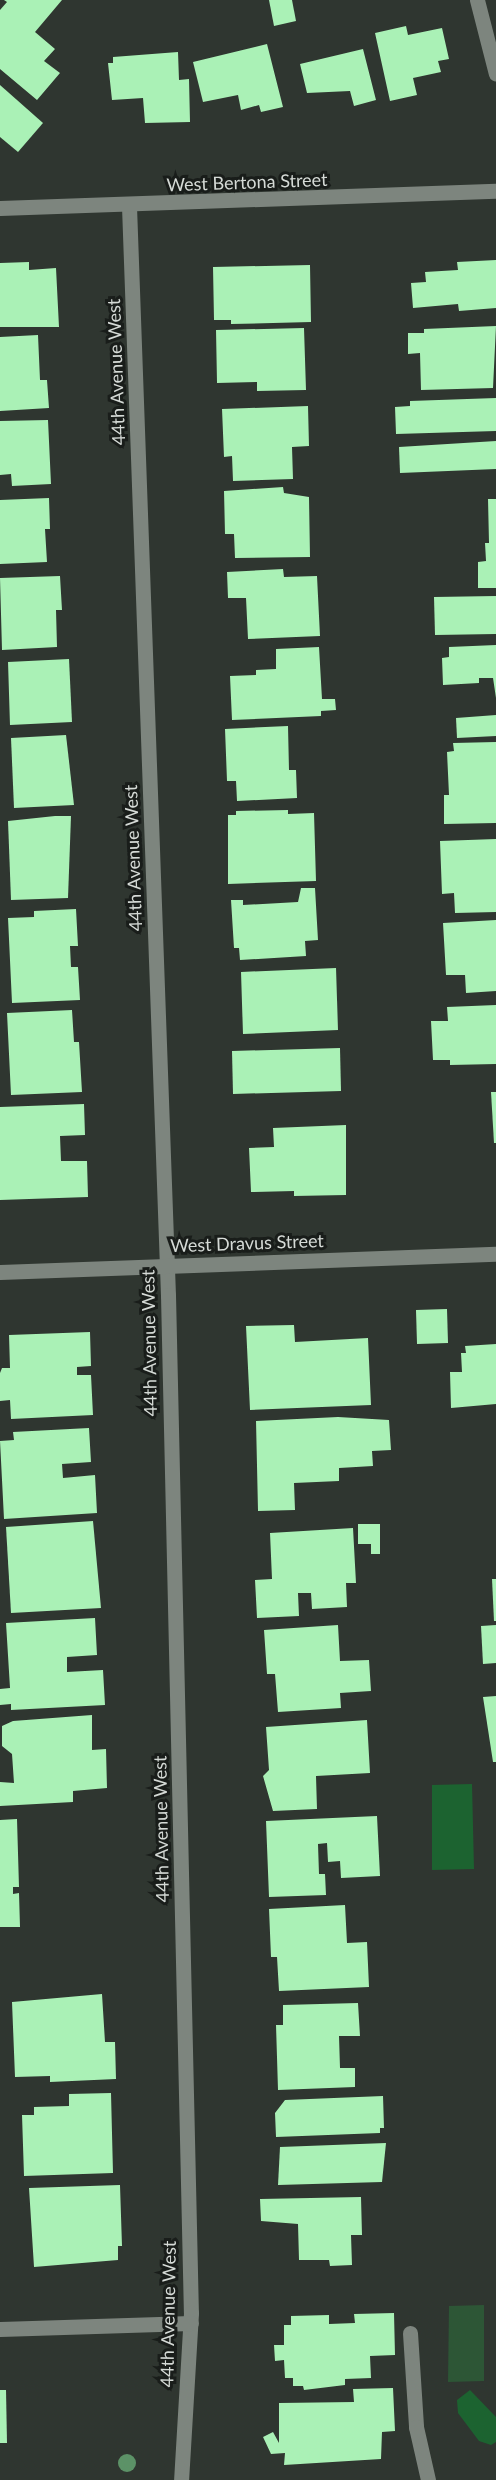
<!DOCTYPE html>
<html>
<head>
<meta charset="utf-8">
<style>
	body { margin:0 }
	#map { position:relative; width:496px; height:2480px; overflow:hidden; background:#2f3630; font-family:Lato,sans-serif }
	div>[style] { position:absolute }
	.green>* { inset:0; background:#2d5636 }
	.water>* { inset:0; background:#1c6330 }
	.building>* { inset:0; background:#aaf1b6 }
	.lane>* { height:15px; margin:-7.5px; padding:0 7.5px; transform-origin:7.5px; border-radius:7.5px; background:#7d857e }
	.street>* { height:15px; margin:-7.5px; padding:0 7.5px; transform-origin:7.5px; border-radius:7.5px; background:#7d857e }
	.trees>* { width:18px; height:18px; margin:-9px; border-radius:50%; background:#5c9267 }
	span { translate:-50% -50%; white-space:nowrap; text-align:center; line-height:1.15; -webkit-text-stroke:6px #191d1a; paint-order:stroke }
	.street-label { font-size:18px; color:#d5dad6 }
</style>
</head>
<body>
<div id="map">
	<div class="green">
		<div style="clip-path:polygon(484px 2305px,484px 2381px,448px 2382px,449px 2306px)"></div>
	</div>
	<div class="water">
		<div style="clip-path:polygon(472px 1784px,474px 1869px,432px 1870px,432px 1785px)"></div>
		<div style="clip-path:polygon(470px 2390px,496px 2417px,496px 2442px,491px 2445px,479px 2441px,458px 2413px,457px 2400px)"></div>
	</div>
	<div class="building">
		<div style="clip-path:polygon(4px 0,62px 0,35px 32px,55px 49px,44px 61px,60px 73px,37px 100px,0 69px,0 10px,7px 2px)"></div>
		<div style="clip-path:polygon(269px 0,292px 0,296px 21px,274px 26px)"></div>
		<div style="clip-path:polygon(406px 26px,408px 35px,442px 28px,449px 59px,438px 61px,441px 72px,413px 78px,417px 95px,390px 101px,375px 33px)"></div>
		<div style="clip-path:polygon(267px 44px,283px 107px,261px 112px,259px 105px,241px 110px,238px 95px,203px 102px,193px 62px)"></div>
		<div style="clip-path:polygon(363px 49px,376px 100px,354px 106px,350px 91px,307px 93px,300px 64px)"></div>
		<div style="clip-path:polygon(178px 52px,179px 80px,189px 79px,190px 122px,145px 123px,143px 98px,112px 100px,108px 63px,113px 63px,113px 57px)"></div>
		<div style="clip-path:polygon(0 85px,43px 123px,18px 152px,0 137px)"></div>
		<div style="clip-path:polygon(496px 260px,496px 308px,459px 311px,458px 304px,413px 308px,411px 283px,426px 282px,425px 272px,458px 270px,457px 262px)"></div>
		<div style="clip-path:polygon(29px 262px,29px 270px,56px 268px,59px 327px,0 327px,0 263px)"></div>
		<div style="clip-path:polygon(310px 265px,311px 322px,231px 324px,231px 320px,214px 320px,213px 267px)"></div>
		<div style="clip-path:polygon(496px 326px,493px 388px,421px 390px,420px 353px,408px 354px,408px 333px,424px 333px,424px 329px)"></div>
		<div style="clip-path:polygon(304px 328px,306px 390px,257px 391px,257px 382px,217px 383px,216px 330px)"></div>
		<div style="clip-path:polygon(38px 335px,40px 380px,47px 380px,49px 408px,0 411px,0 337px)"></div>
		<div style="clip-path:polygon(496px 398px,496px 431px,396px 434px,395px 407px,410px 406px,410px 401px)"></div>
		<div style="clip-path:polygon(308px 406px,309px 446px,292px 447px,293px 479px,233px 481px,232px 456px,224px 457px,222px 409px)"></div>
		<div style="clip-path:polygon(48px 420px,51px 484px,12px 486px,11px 474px,0 475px,0 421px)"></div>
		<div style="clip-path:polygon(496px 441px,496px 469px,400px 473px,399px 447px)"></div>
		<div style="clip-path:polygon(283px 487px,284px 493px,309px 497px,310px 557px,235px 558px,234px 534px,225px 534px,224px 491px)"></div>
		<div style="clip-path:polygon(49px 498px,50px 529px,45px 529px,47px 562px,0 564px,0 500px)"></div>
		<div style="clip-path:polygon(488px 499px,496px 499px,496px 588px,478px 588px,478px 562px,486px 561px,485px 543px,489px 543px)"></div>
		<div style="clip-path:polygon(283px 569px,284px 577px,317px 576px,320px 636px,248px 639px,246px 598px,228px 598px,227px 572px)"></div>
		<div style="clip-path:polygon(60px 576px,62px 610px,56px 610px,57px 647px,2px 650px,0 578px)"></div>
		<div style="clip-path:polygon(496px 596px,496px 634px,435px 635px,434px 597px)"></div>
		<div style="clip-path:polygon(496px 645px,496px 698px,493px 678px,479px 678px,479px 683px,443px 685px,442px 658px,449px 657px,449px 647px)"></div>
		<div style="clip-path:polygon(319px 647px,322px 699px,335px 699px,336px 710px,321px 711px,321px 716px,232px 720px,230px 676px,256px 675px,256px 670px,276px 669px,276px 649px)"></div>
		<div style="clip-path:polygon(69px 659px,72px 722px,10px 725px,8px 662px)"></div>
		<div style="clip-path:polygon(496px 715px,496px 736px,457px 738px,456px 718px)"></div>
		<div style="clip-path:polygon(288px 726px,289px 770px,296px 770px,297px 798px,237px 801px,236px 781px,227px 781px,225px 729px)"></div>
		<div style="clip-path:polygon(66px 735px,74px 805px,14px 808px,11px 738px)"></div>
		<div style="clip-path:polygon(496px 742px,496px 823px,444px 824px,444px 795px,449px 795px,447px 752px,454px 751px,453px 743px)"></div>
		<div style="clip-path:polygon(288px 810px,288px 814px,314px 813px,316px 881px,228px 884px,228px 815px,236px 815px,236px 811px)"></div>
		<div style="clip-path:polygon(55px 816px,71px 816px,68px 898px,11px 900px,8px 821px)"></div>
		<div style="clip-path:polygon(496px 839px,496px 912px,455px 913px,454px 893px,442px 894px,440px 841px)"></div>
		<div style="clip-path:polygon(301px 888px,315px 888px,318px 940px,305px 941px,306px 956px,240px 960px,239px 948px,234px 948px,231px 900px,243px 900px,243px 905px,298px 902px)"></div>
		<div style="clip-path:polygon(76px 909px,78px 946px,70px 946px,71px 967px,78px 967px,80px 1000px,12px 1003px,8px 918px,34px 917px,34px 911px)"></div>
		<div style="clip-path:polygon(496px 920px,496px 991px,466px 993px,465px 975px,446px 975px,443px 923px)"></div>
		<div style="clip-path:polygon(336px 968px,338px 1030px,243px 1034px,241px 972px)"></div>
		<div style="clip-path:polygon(496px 1005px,496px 1064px,450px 1065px,450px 1060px,433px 1060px,431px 1021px,448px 1021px,447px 1007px)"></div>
		<div style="clip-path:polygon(72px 1010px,74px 1042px,79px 1042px,82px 1092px,11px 1095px,7px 1013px)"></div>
		<div style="clip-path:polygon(340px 1048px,341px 1091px,233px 1094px,232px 1051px)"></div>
		<div style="clip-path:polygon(491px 1092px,496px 1092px,496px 1143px,494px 1143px)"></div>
		<div style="clip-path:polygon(84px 1104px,85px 1135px,60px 1136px,61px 1161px,87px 1161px,88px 1197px,0 1200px,0 1107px)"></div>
		<div style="clip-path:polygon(346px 1125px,346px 1195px,294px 1196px,294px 1191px,251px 1192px,249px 1148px,274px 1147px,273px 1128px)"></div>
		<div style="clip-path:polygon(447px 1309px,448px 1343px,417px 1344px,416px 1310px)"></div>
		<div style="clip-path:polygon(294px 1325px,295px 1342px,368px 1338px,371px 1405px,250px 1410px,246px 1326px)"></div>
		<div style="clip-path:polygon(90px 1332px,91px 1366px,77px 1367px,77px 1375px,91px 1375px,93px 1415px,11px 1419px,10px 1400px,0 1401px,0 1373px,2px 1368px,10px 1368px,9px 1335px)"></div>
		<div style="clip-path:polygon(496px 1344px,496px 1404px,451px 1408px,450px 1372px,462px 1372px,461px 1353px,466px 1353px,465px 1346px)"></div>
		<div style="clip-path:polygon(338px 1417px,389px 1420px,391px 1450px,372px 1451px,373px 1466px,339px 1468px,339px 1481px,294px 1483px,295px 1510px,258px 1511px,256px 1421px)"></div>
		<div style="clip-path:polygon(89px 1428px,91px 1462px,62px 1464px,63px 1478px,95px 1475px,97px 1513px,4px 1519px,0 1441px,14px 1440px,13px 1432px)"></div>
		<div style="clip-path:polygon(93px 1521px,101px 1608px,11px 1613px,6px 1527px)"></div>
		<div style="clip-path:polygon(358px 1524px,380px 1524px,380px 1554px,371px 1554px,371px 1544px,358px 1544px)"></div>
		<div style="clip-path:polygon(353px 1528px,356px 1583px,346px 1583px,347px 1607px,312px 1609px,311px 1593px,298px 1593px,299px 1616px,257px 1618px,255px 1580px,272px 1579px,270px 1533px)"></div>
		<div style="clip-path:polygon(492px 1579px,496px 1579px,496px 1621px,494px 1621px)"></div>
		<div style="clip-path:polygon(95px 1618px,97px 1655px,67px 1657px,67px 1672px,103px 1670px,105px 1705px,11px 1710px,11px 1704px,0 1705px,0 1689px,10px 1688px,6px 1623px)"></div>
		<div style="clip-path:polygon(338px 1625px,340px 1661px,369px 1660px,371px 1691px,340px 1693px,341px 1708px,278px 1712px,275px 1674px,267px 1674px,264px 1630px)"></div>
		<div style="clip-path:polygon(496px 1625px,496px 1663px,483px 1664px,481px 1626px)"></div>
		<div style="clip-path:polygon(496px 1696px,496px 1762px,493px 1762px,483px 1697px)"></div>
		<div style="clip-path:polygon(92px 1715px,92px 1750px,106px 1749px,107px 1788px,73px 1791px,73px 1802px,0 1806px,0 1782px,14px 1783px,12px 1754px,2px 1746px,2px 1726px,13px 1721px)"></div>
		<div style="clip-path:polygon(367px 1720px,370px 1773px,316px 1776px,317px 1809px,273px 1811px,263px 1776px,269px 1770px,266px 1727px)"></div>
		<div style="clip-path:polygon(377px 1816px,380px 1876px,341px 1878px,340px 1861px,328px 1862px,327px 1843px,318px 1844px,319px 1874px,325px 1874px,326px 1895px,269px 1897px,266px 1821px)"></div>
		<div style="clip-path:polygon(17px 1819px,19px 1887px,13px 1887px,13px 1894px,19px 1893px,20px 1927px,0 1927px,0 1820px)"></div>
		<div style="clip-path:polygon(345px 1905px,347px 1943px,367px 1942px,369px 1987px,279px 1991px,277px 1957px,271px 1957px,269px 1909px)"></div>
		<div style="clip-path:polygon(102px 1994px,105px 2042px,115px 2042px,116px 2079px,50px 2082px,50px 2076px,15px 2077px,12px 2002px)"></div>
		<div style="clip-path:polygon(358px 2003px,360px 2036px,339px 2036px,340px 2068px,355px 2068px,355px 2087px,278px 2090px,276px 2025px,283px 2025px,283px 2005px)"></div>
		<div style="clip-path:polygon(111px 2093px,113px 2173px,24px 2176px,22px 2115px,34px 2115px,34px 2107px,69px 2106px,69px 2094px)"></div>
		<div style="clip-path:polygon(383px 2096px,384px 2128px,380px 2128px,380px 2133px,276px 2137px,275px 2113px,285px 2100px)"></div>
		<div style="clip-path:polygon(386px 2143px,382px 2182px,278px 2185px,280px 2147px)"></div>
		<div style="clip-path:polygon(120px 2185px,122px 2246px,118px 2246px,118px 2260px,34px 2267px,29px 2188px)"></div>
		<div style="clip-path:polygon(361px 2197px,362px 2235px,351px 2235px,352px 2265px,330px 2266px,329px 2260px,299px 2260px,298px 2224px,261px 2221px,260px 2199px)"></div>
		<div style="clip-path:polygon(394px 2313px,395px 2355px,370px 2356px,371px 2378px,345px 2379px,345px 2385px,304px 2390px,303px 2386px,293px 2386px,293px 2378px,285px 2378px,284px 2360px,275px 2361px,274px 2345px,284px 2345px,284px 2325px,291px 2325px,291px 2316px,329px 2315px,329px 2324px,355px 2323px,354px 2314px)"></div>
		<div style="clip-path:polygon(393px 2388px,395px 2431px,382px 2432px,381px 2459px,284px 2465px,285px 2453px,271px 2454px,263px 2437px,273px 2432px,279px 2443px,279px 2403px,354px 2402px,353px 2389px)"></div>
		<div style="clip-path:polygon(0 2390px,6px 2390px,7px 2443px,0 2443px)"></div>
	</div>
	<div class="lane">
		<div style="left:410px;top:2333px;width:94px;rotate:86.3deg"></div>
		<div style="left:416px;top:2427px;width:54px;rotate:77.2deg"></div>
	</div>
	<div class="street">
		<div style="left:477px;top:0;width:76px;rotate:75.6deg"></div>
		<div style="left:129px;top:206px;width:1090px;rotate:87.95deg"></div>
		<div style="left:168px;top:1295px;width:1018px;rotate:88.71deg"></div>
		<div style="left:191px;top:2313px;width:167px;rotate:93.4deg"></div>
		<div style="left:0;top:208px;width:496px;rotate:-2deg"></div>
		<div style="left:0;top:1272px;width:496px;rotate:-2.1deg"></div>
		<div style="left:0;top:2329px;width:191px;rotate:-1.8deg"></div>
	</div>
	<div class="trees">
		<div style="left:127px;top:2463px"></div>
	</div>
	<div class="street-label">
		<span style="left:247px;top:182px;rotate:-2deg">West Bertona Street</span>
		<span style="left:116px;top:372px;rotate:-92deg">44th Avenue West</span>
		<span style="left:133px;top:858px;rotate:-92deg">44th Avenue West</span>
		<span style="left:247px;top:1243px;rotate:-2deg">West Dravus Street</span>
		<span style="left:149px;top:1343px;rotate:-91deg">44th Avenue West</span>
		<span style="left:161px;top:1829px;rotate:-91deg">44th Avenue West</span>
		<span style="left:168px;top:2314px;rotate:-89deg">44th Avenue West</span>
	</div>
</div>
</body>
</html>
